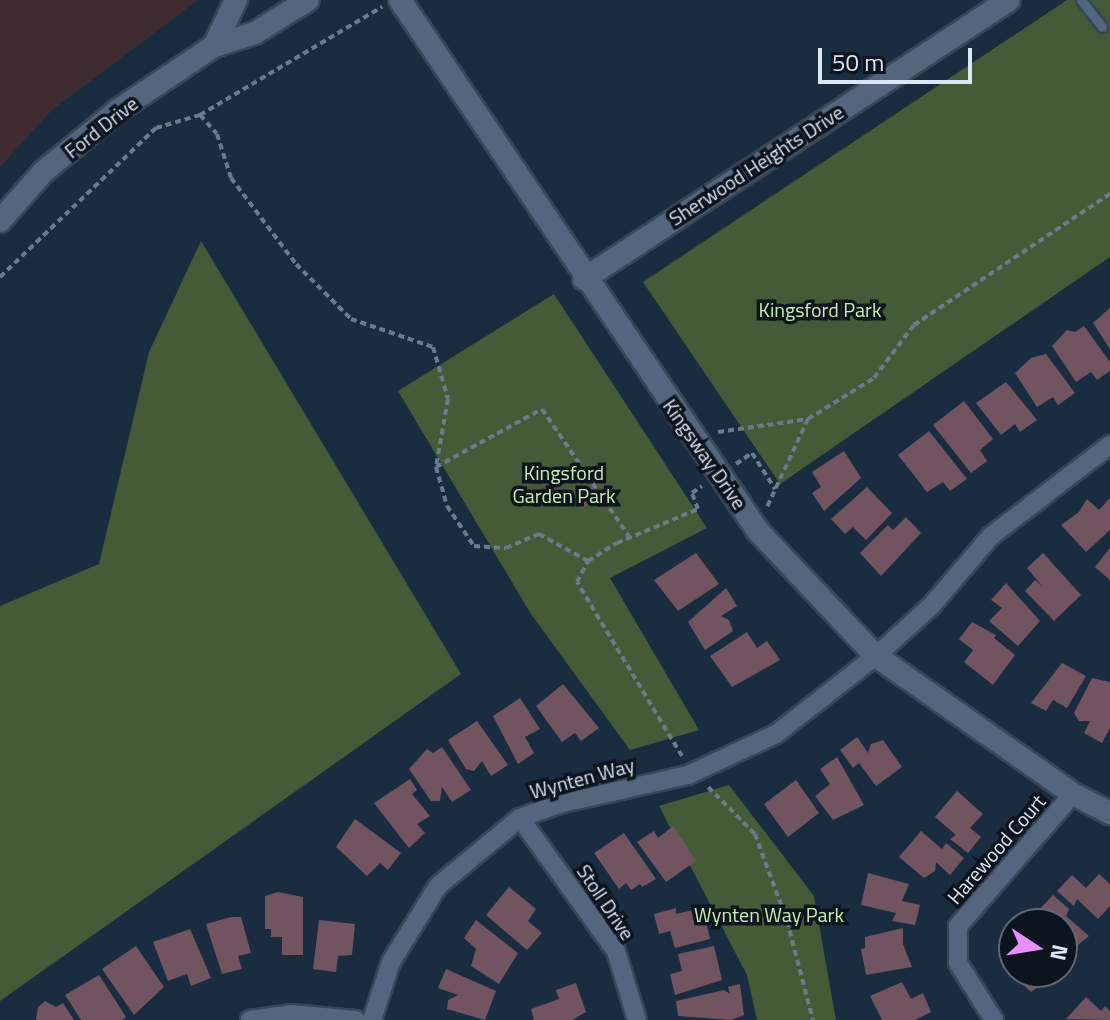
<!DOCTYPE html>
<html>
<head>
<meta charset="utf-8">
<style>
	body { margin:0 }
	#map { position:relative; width:1110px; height:1020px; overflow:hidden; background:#1a2c40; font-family:"Titillium Web",sans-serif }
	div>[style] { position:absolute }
	.industrial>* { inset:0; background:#3f2c32 }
	.green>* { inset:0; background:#455a36 }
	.building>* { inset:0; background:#725460 }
	.path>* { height:4px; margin-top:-2px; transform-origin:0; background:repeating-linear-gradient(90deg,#6b7b8c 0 6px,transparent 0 10px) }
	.roads { filter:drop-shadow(2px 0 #384758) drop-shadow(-2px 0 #384758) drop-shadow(0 2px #384758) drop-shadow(0 -2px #384758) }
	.service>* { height:9px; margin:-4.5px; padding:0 4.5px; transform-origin:4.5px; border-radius:4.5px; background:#53667d }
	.minor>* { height:18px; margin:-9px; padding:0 9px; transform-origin:9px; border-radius:9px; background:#53667d }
	.tertiary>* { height:22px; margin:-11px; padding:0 11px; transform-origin:11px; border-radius:11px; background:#53667d }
	.secondary>* { height:22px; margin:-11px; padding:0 11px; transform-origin:11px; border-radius:11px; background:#53667d }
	span { translate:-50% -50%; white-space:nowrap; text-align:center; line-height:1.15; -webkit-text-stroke:7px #0c141d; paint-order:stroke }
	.street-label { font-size:20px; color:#dce7f5 }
	.park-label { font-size:20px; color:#c7efae }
	.north { position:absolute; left:998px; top:908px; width:80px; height:80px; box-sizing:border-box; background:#0c141d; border:2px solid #5f6873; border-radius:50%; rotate:102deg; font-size:22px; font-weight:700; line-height:32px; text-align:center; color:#dce7f5 }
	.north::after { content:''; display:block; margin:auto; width:28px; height:36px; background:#e88eff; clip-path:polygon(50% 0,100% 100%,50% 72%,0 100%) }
	.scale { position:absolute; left:818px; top:48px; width:154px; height:36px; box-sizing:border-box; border:4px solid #dce7f5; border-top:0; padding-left:10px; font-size:24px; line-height:28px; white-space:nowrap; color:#dce7f5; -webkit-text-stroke:6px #0c141d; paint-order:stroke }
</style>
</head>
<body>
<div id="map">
	<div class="industrial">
		<div style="clip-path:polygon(0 0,198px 0,52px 110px,0 167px)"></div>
	</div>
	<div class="green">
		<div style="clip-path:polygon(1067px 0,1110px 0,1110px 257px,780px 484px,643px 282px)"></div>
		<div style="clip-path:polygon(201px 241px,461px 674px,0 1001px,0 606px,99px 564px,149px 352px)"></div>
		<div style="clip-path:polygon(554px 294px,707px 528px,610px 578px,699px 730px,630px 750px,531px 614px,398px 391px)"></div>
		<div style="clip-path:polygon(729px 785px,814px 896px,836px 1020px,757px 1020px,747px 975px,659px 806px)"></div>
	</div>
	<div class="building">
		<div style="clip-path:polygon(1110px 308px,1110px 349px,1093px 323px)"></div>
		<div style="clip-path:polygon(1084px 326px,1110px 362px,1110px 371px,1097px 380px,1091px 372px,1076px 382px,1052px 346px,1067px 330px,1075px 332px)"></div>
		<div style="clip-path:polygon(1046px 354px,1075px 393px,1058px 405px,1053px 397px,1037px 407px,1015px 373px,1031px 358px)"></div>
		<div style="clip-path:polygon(1006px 382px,1037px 420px,1020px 432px,1015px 424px,1001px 435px,976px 403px)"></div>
		<div style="clip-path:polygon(964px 401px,993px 439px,980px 450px,987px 461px,971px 473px,933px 425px)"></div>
		<div style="clip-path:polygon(929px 431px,967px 479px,950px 491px,943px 482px,927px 492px,898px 455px)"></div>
		<div style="clip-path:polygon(844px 451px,861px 478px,824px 511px,812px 493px,821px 487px,812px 472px)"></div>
		<div style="clip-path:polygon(586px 485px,596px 498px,582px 509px,572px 495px)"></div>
		<div style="clip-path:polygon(867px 487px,892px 513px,866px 540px,853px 527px,845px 534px,831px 519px)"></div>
		<div style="clip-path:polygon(1110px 498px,1110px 530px,1086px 552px,1061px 525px,1079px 512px,1087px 499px,1099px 510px)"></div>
		<div style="clip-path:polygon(906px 517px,921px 533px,881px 576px,860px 553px,888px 525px,893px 530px)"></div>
		<div style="clip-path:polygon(1110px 548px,1110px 580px,1095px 567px)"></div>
		<div style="clip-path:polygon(696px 553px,719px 584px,678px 611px,654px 580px)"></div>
		<div style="clip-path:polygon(1043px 553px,1081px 595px,1054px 621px,1025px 591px,1035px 580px,1042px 586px,1027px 568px)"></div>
		<div style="clip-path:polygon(1006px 583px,1040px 621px,1018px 646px,989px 621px,1002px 608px,991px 600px)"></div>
		<div style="clip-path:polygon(726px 588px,737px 606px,721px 616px,729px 620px,733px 631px,705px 650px,688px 622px)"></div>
		<div style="clip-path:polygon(972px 622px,996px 635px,994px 638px,1015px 655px,993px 685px,964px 662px,973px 650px,959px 639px)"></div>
		<div style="clip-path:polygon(747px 632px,757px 648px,767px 641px,780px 660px,732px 687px,710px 656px)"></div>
		<div style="clip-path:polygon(1062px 663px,1086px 676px,1067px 708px,1053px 700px,1046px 711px,1031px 703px)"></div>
		<div style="clip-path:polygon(1092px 678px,1110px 682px,1110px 728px,1102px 743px,1084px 733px,1090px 721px,1079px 721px,1074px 713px)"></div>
		<div style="clip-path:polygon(563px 684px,599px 728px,581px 741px,575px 733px,562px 742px,536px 706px)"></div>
		<div style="clip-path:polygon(520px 698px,540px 729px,525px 737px,534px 753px,518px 764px,493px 716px)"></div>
		<div style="clip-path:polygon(477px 721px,508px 765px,491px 776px,482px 761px,474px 771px,466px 769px,448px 740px)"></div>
		<div style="clip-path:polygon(857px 737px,868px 753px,871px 744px,883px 740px,902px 767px,876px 786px,859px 763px,853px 768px,840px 750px)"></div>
		<div style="clip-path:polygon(442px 747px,471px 790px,452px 802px,442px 787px,440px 801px,431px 801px,409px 769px,427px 749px,433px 753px)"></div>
		<div style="clip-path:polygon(837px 757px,864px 805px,833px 820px,815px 796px,830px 784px,820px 769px)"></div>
		<div style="clip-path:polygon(410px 779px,417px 790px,412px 794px,430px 816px,417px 824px,425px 833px,409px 848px,374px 803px)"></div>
		<div style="clip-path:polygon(796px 780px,819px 813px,788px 837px,764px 804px)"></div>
		<div style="clip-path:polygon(957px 791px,983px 814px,970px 828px,981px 837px,968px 853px,950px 839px,956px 835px,935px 817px)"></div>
		<div style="clip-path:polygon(355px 819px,401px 853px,388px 870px,380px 863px,367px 876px,336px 847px)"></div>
		<div style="clip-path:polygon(673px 826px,696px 861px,666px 882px,637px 842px,654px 831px,658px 838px)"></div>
		<div style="clip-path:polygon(921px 831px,942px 849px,946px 843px,964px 858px,950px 875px,936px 862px,935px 871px,924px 878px,899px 857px)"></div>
		<div style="clip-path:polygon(624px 833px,656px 879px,642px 887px,640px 884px,631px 890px,626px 883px,619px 889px,594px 853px)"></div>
		<div style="clip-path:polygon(868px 873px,909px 884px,902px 901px,920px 905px,915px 925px,892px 921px,896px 913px,861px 905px)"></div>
		<div style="clip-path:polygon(1099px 874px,1110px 884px,1110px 906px,1098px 919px,1077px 899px,1074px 906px,1057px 891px,1072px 875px,1086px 888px)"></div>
		<div style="clip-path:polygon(509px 887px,536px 909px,528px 921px,542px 933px,527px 950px,486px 915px)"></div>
		<div style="clip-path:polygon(278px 892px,303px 897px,303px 955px,282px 955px,282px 937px,271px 937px,271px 929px,265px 929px,265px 896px)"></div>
		<div style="clip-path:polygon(1053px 895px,1069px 909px,1066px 916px,1089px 936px,1062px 958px,1062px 924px,1053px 924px,1038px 911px)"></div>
		<div style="clip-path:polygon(676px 908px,676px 914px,703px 908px,710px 939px,675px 948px,670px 931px,659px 934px,654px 914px)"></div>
		<div style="clip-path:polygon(231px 917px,241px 917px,251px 953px,238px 956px,242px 969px,222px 974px,206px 924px)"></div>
		<div style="clip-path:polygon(319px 920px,355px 924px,352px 955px,338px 956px,336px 972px,313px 969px)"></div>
		<div style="clip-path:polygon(476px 920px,518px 953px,499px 984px,471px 966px,476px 949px,464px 938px)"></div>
		<div style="clip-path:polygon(903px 928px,903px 944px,912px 967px,866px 975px,861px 949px,865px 948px,865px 937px)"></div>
		<div style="clip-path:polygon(190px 929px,211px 978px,191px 986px,187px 974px,168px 981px,153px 942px)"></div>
		<div style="clip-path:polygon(136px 946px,164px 987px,134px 1015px,102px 969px)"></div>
		<div style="clip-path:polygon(714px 946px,722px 980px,675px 995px,670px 974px,682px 971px,678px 954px)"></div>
		<div style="clip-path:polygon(1014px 967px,1014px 972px,1058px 972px,1031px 992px,1009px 972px)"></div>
		<div style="clip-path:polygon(446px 969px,496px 991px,485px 1020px,447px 1009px,448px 1000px,458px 995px,438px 988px)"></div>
		<div style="clip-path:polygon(99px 975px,126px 1017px,122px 1020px,81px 1020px,65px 995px)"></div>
		<div style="clip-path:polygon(902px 982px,911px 999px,923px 993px,931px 1012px,915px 1020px,882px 1020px,870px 996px)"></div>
		<div style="clip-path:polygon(576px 983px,586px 1012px,572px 1020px,534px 1020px,531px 1009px,559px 999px,556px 990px)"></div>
		<div style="clip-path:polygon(740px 984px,744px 1015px,731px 1020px,678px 1016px,676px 1001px,724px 990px,730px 994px,728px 987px)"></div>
		<div style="clip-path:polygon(1086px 997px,1101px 1011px,1105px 1006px,1110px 1011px,1110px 1020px,1066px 1019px)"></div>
		<div style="clip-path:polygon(45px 1001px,56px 1007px,63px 1003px,74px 1020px,36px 1020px,38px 1007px)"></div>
	</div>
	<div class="path">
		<div style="left:200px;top:115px;width:25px;rotate:48deg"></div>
		<div style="left:217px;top:134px;width:46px;rotate:72.3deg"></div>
		<div style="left:231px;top:178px;width:108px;rotate:52.9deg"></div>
		<div style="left:296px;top:264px;width:78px;rotate:45deg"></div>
		<div style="left:351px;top:319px;width:87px;rotate:18.9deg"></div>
		<div style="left:433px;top:347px;width:54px;rotate:73.9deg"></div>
		<div style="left:448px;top:399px;width:69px;rotate:100deg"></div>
		<div style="left:436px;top:467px;width:41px;rotate:74.2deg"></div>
		<div style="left:447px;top:506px;width:48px;rotate:56deg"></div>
		<div style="left:474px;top:546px;width:32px;rotate:4deg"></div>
		<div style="left:506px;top:548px;width:36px;rotate:-23deg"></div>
		<div style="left:539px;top:534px;width:56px;rotate:28.9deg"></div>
		<div style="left:0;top:277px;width:216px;rotate:-43.7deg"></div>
		<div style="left:156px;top:128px;width:46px;rotate:-16.5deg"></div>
		<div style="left:200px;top:115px;width:212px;rotate:-30.7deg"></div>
		<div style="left:808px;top:419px;width:78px;rotate:-31.8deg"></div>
		<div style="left:874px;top:378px;width:66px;rotate:-53deg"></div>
		<div style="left:914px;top:325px;width:236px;rotate:-33.8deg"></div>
		<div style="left:718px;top:432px;width:91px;rotate:-8.2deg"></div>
		<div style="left:808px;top:419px;width:99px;rotate:115deg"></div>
		<div style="left:736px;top:464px;width:19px;rotate:-35deg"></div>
		<div style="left:752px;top:453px;width:43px;rotate:57.4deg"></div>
		<div style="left:436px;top:467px;width:121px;rotate:-28.7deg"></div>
		<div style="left:542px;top:409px;width:156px;rotate:55.7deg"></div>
		<div style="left:682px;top:756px;width:203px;rotate:-121.1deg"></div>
		<div style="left:577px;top:582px;width:24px;rotate:-62deg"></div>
		<div style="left:588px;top:561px;width:34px;rotate:-32deg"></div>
		<div style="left:617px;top:543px;width:88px;rotate:-22.8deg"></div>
		<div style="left:698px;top:509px;width:17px;rotate:-111deg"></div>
		<div style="left:692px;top:493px;width:12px;rotate:-35deg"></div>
		<div style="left:708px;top:787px;width:66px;rotate:45deg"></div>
		<div style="left:755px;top:834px;width:93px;rotate:69.8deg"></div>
		<div style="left:787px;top:921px;width:102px;rotate:75.3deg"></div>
	</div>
	<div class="roads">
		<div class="service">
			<div style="left:1081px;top:0;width:34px;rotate:52deg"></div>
		</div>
		<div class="minor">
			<div style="left:520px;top:818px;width:164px;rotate:54.2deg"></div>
			<div style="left:616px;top:951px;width:72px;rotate:73.1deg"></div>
			<div style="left:250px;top:1020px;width:41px;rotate:-8.3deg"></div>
			<div style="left:291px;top:1014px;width:65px;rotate:5.3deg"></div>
			<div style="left:372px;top:1020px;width:61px;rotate:-71.9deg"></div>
			<div style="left:391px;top:962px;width:89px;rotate:-58.3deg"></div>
			<div style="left:438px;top:886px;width:107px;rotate:-39.7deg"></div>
			<div style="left:520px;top:818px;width:41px;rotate:-19.7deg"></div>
			<div style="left:559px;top:804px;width:132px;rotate:-12.7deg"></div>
			<div style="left:688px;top:775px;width:97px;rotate:-25deg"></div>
			<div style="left:776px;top:734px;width:127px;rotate:-38deg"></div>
			<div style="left:876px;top:656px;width:76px;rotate:-42.3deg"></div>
			<div style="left:932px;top:605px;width:91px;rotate:-49.5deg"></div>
			<div style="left:991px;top:536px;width:150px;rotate:-37.4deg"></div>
			<div style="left:994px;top:1020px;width:67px;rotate:-122.3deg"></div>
			<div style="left:958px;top:963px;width:37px;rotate:-90deg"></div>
			<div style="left:958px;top:926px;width:175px;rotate:-48.9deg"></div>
		</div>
		<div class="tertiary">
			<div style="left:400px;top:0;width:640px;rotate:56.01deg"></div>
			<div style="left:758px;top:531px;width:172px;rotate:46.7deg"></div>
			<div style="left:876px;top:656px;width:241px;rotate:35deg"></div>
			<div style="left:1073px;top:794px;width:42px;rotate:27.2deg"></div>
			<div style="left:584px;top:279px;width:508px;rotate:-33.28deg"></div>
		</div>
		<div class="secondary">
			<div style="left:214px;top:46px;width:51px;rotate:-64.4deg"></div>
			<div style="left:0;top:221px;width:65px;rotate:-48.7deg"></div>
			<div style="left:43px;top:172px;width:96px;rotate:-39.5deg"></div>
			<div style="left:117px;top:111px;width:117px;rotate:-33.8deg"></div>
			<div style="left:214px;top:46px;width:43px;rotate:-17.6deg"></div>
			<div style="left:255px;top:33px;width:62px;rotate:-31.9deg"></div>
		</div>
	</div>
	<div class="street-label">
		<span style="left:101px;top:127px;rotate:-38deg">Ford Drive</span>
		<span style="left:756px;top:165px;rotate:-33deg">Sherwood Heights Drive</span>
		<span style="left:705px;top:454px;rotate:55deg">Kingsway Drive</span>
		<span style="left:582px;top:778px;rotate:-15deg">Wynten Way</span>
		<span style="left:996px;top:849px;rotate:-49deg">Harewood Court</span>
		<span style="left:606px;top:902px;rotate:56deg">Stoll Drive</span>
	</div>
	<div class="park-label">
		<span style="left:820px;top:309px">Kingsford Park</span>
		<span style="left:564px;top:484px">Kingsford<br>Garden Park</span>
		<span style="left:769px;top:914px">Wynten Way Park</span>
	</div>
	<div class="north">N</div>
	<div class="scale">50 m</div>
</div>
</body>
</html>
